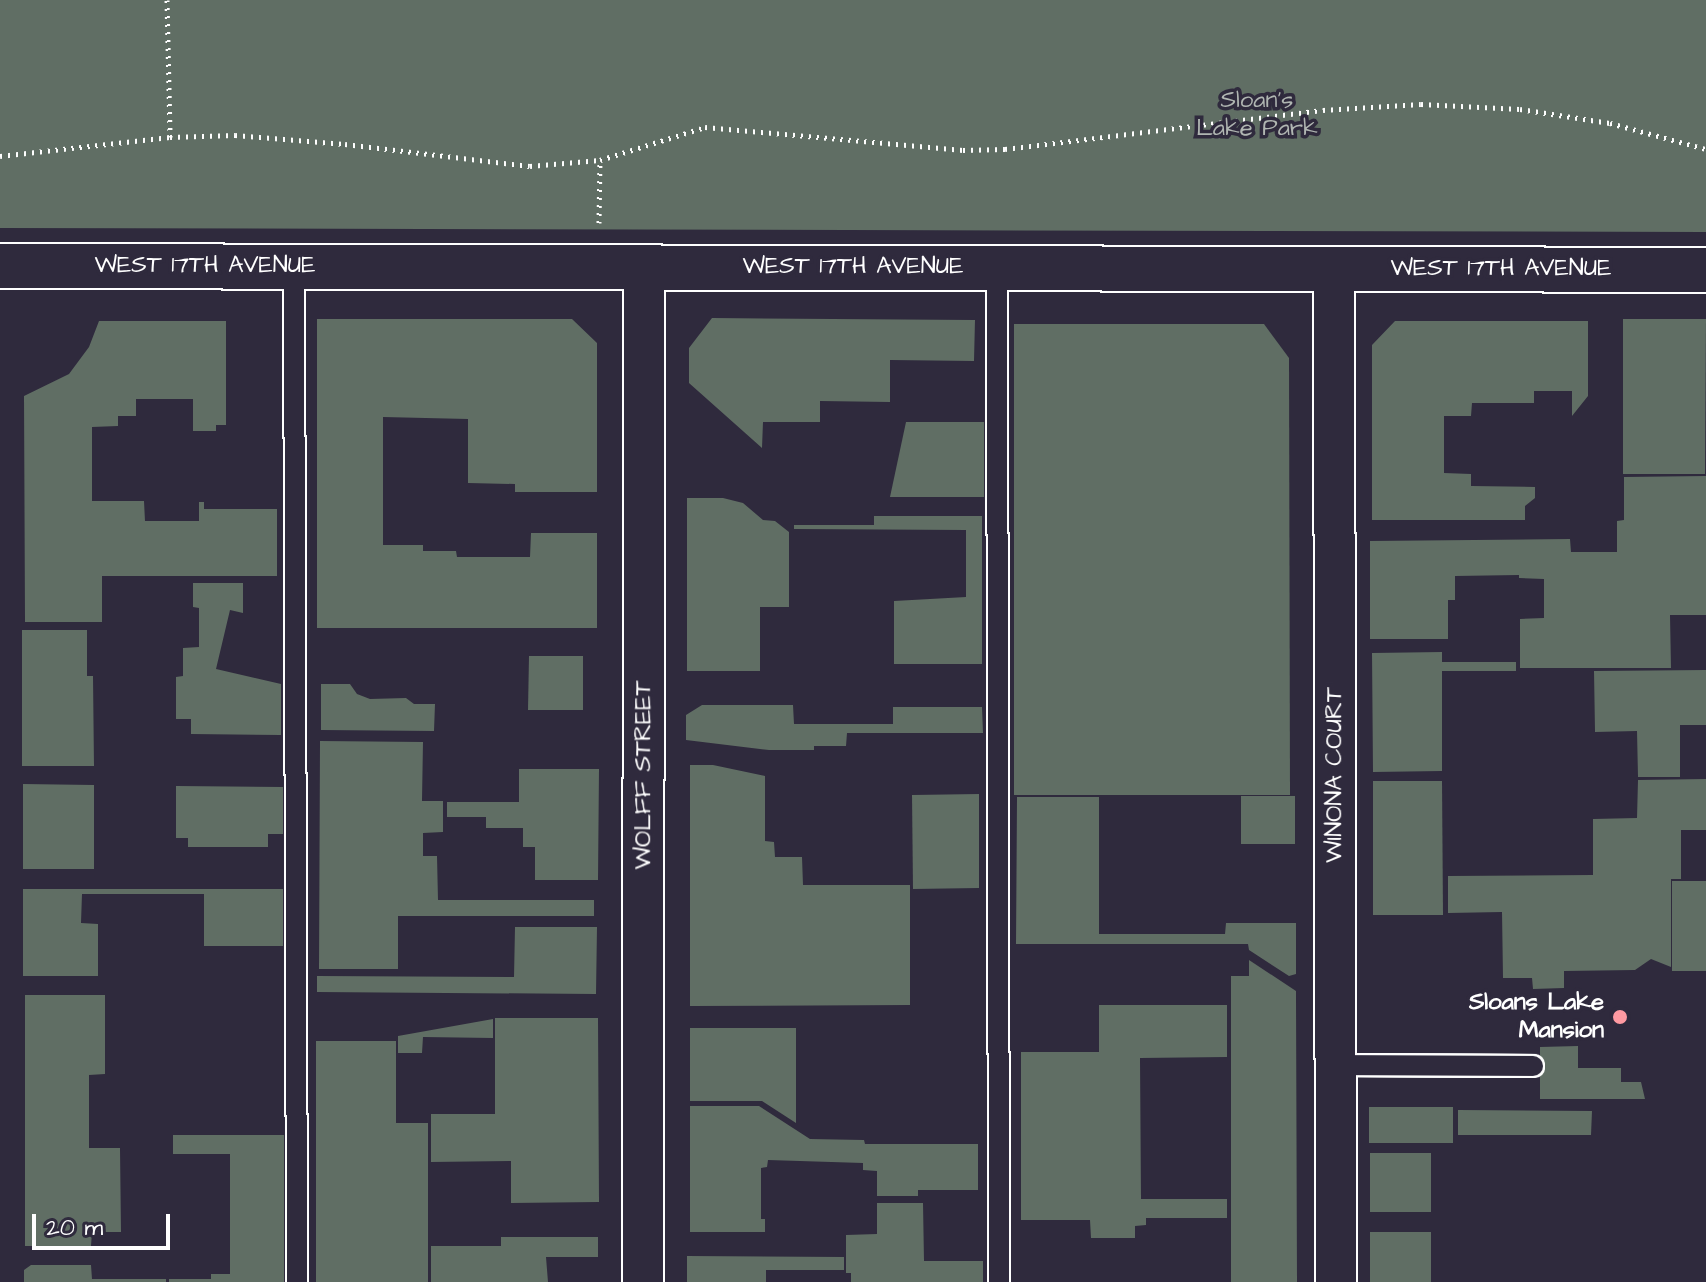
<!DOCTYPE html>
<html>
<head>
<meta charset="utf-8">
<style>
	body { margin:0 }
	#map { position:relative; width:1706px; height:1282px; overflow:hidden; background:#2f2a3d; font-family:"Architects Daughter",sans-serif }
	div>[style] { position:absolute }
	.green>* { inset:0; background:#606e64 }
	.path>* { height:5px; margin-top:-2.5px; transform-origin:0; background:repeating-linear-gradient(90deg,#fff 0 2px,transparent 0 8px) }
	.roads { filter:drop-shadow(2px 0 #fff) drop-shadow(-2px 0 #fff) drop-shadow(0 2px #fff) drop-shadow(0 -2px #fff) }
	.lane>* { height:20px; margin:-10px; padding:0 10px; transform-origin:10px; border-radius:10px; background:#2f2a3d }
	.street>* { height:40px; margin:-20px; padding:0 20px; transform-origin:20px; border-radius:20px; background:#2f2a3d }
	.secondary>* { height:44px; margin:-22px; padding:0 22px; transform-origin:22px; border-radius:22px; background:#2f2a3d }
	.dots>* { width:22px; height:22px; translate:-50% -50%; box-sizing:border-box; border:4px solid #2f2a3d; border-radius:50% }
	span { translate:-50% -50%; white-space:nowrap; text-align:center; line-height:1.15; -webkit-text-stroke:7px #2f2a3d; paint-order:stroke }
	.park-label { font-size:24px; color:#b0b6b2 }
	.street-label { font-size:24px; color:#fff }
	.poi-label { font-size:24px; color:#fff; font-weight:700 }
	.right { translate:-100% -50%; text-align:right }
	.scale { position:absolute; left:32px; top:1214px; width:138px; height:36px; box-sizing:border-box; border:4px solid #fff; border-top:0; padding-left:10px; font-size:24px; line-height:28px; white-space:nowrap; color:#fff; -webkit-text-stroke:6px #2f2a3d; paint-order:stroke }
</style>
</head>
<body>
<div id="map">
	<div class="green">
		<div style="clip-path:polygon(0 0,1706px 0,1706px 232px,0 228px)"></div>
		<div style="clip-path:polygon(712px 318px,975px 320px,974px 361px,890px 360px,890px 402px,820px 401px,820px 422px,763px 422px,762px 448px,689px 383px,689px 348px)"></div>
		<div style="clip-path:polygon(317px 319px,572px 319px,597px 343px,597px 492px,515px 492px,515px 484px,468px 483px,468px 419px,383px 417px,383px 545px,423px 545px,423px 551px,456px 551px,457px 557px,530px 557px,531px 533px,597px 533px,597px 628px,317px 628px)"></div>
		<div style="clip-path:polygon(1623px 319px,1706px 319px,1705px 474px,1623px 474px)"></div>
		<div style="clip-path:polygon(99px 321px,226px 321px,226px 425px,216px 425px,216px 431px,193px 431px,193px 399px,136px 399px,136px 416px,118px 416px,118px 426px,92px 427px,92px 501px,144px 501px,145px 521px,199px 521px,199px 502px,204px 502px,204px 509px,277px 509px,277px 576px,102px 576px,102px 622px,25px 622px,24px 396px,69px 374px,89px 347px)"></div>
		<div style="clip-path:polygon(1395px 321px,1588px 321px,1588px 396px,1572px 416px,1572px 391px,1534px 391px,1534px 403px,1472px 403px,1471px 416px,1444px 416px,1444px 473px,1471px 474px,1471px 486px,1535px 487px,1535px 498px,1525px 506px,1525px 520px,1372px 520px,1372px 345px)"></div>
		<div style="clip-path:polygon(1014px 324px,1264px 324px,1289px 358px,1290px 795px,1014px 795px)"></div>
		<div style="clip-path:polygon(906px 422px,984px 422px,984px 497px,890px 497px)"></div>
		<div style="clip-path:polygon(1706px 476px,1706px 615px,1670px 615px,1671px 668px,1520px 668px,1520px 619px,1544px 618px,1544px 579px,1519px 578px,1519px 575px,1455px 576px,1455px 600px,1448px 600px,1448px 639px,1370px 639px,1370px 541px,1570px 539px,1571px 552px,1617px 552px,1617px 521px,1624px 520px,1624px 477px)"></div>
		<div style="clip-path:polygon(687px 498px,723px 498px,743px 503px,763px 520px,775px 521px,789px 532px,789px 607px,760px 607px,760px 671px,687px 671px)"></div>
		<div style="clip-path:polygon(874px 516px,982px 516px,982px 664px,894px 664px,894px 601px,966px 597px,966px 530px,794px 529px,794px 525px,874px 525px)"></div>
		<div style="clip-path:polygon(193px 583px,243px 583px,243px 613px,230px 610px,216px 669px,281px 684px,281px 735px,191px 734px,191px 719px,176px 719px,176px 677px,183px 676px,183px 648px,199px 647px,199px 608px,193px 607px)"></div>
		<div style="clip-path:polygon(22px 630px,87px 630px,87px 676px,93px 676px,94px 766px,22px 766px)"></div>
		<div style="clip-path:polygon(1442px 652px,1442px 662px,1516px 662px,1516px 671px,1442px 671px,1442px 771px,1373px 772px,1372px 653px)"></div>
		<div style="clip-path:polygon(529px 656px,583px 656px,583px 710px,528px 710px)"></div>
		<div style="clip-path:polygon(1706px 670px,1706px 725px,1680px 725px,1680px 777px,1638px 777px,1637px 731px,1595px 732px,1594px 671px)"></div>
		<div style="clip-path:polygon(321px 684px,350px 684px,357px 694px,370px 699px,406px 698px,414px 704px,435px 704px,434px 731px,321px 730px)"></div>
		<div style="clip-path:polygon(702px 705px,793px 705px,794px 724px,893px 724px,893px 707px,982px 707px,983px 733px,847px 733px,846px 746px,814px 746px,814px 750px,769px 750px,686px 740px,686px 715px)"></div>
		<div style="clip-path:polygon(320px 741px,423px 742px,422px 801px,443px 801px,443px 832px,423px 833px,423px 856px,437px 856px,438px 900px,594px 900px,594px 916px,398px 916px,398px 969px,319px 969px)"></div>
		<div style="clip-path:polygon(690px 765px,713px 765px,765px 776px,765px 841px,774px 842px,775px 857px,802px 857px,803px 885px,910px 885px,910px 1005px,690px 1006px)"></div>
		<div style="clip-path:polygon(519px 769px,599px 769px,598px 880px,535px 880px,535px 847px,523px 847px,523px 828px,486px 828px,486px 817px,447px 817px,447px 802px,519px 802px)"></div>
		<div style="clip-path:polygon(1706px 779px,1706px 830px,1681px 830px,1681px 879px,1671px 879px,1671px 967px,1651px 959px,1635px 970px,1564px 971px,1564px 988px,1533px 989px,1532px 978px,1503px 978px,1502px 912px,1448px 913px,1448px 876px,1593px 875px,1593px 819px,1637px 818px,1638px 780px)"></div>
		<div style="clip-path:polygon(1373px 781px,1442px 781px,1443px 915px,1373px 915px)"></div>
		<div style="clip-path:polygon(23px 784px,94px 785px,94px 869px,23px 869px)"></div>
		<div style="clip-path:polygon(176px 786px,283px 787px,283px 834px,268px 834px,268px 847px,188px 847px,188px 838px,176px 838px)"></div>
		<div style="clip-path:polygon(979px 794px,979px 888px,913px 889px,912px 795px)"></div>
		<div style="clip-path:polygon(1241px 796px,1295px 796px,1295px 844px,1241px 844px)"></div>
		<div style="clip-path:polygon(1017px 797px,1099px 797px,1099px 934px,1225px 934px,1226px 923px,1296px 923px,1296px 974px,1289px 976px,1249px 950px,1248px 944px,1016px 944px)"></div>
		<div style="clip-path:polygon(1672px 881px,1706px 881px,1706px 971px,1672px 971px)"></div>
		<div style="clip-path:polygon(23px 889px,283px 889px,283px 946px,204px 946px,204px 894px,82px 894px,81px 923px,98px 924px,98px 976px,23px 976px)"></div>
		<div style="clip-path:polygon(515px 927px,597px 927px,596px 994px,317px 992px,317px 976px,514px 977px)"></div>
		<div style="clip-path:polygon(1249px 960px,1296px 991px,1297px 1282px,1231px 1282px,1231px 976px,1249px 976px)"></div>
		<div style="clip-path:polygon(25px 995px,105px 995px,105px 1074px,89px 1075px,89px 1148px,120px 1148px,121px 1232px,92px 1232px,91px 1246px,25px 1246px)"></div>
		<div style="clip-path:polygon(1099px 1005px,1227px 1005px,1227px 1057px,1140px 1058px,1141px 1199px,1227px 1199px,1227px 1218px,1146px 1218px,1146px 1225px,1135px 1226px,1135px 1238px,1091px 1238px,1090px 1220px,1021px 1220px,1021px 1052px,1099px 1052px)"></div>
		<div style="clip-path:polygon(598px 1018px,599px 1202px,511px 1203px,511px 1161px,431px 1162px,431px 1114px,495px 1114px,495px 1018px)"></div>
		<div style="clip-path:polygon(493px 1019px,493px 1038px,423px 1037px,422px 1053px,398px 1053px,398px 1036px)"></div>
		<div style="clip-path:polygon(690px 1028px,796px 1028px,796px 1123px,762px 1101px,690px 1101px)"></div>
		<div style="clip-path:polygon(316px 1041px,396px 1041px,396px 1123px,428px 1123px,428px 1282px,316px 1282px)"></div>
		<div style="clip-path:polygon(1578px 1046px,1578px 1068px,1621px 1068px,1621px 1082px,1641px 1082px,1645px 1099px,1540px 1099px,1540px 1047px)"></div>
		<div style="clip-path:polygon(690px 1106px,759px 1106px,810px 1139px,864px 1140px,865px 1144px,978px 1144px,978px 1190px,918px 1190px,918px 1196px,877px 1196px,877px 1171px,863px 1170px,863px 1163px,768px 1160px,767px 1167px,761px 1168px,761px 1219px,765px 1219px,765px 1232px,690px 1232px)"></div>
		<div style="clip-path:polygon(1369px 1107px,1453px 1107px,1453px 1143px,1369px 1143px)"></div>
		<div style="clip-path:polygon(1458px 1110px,1592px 1111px,1591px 1135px,1458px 1135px)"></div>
		<div style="clip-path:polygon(173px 1135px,284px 1135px,284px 1282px,169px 1282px,169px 1279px,211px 1279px,211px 1274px,230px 1274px,230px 1154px,173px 1154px)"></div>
		<div style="clip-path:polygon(1370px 1153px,1431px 1153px,1431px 1212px,1370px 1212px)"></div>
		<div style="clip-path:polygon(877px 1203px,923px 1203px,924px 1261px,983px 1261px,983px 1282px,851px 1282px,851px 1273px,846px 1273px,846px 1235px,877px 1234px)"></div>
		<div style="clip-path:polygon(1370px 1232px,1431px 1232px,1431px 1282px,1370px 1282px)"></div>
		<div style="clip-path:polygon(501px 1237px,598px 1237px,598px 1257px,546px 1257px,548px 1282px,431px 1282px,431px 1246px,501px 1246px)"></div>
		<div style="clip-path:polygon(687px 1256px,844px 1257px,844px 1270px,766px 1270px,766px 1282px,687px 1282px)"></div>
		<div style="clip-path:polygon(31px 1265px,91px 1265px,92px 1279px,166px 1279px,166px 1282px,24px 1282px,24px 1270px)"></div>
	</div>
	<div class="path">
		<div style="left:167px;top:0;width:137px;rotate:88.7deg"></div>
		<div style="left:0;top:156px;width:171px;rotate:-6.4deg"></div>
		<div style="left:170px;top:137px;width:65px;rotate:-1.8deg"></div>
		<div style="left:235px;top:135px;width:110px;rotate:4.7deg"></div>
		<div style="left:345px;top:144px;width:186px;rotate:6.8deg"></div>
		<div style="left:530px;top:166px;width:70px;rotate:-4.9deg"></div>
		<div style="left:600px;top:160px;width:110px;rotate:-17.4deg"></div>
		<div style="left:705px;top:127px;width:259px;rotate:5.1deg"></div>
		<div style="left:963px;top:150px;width:42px;rotate:-1.4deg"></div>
		<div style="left:1005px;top:149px;width:320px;rotate:-7deg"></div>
		<div style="left:1323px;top:110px;width:98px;rotate:-3.5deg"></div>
		<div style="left:1421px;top:104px;width:99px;rotate:2.9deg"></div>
		<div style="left:1520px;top:109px;width:91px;rotate:8.8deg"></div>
		<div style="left:1610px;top:123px;width:99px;rotate:15.2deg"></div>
		<div style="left:599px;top:223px;width:63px;rotate:-89.1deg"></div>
	</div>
	<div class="roads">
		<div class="lane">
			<div style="left:294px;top:267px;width:1015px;rotate:89.83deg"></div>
			<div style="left:997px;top:267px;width:1015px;rotate:89.89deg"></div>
			<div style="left:1335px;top:1065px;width:198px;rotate:0.3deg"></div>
		</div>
		<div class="street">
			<div style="left:1334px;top:269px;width:1013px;rotate:89.89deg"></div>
			<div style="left:643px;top:1282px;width:1015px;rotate:-89.94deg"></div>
		</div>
		<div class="secondary">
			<div style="left:0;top:266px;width:1706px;rotate:0.13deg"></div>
		</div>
	</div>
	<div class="dots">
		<div style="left:1620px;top:1017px;background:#ff9aa2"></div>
	</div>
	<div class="park-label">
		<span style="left:1257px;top:115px">Sloan's<br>Lake Park</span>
	</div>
	<div class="street-label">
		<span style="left:205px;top:266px">WEST 17TH AVENUE</span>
		<span style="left:853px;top:267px">WEST 17TH AVENUE</span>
		<span style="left:1501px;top:269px">WEST 17TH AVENUE</span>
		<span style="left:644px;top:775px;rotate:-90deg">WOLFF STREET</span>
		<span style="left:1335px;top:775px;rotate:-90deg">WINONA COURT</span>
	</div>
	<div class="poi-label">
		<span class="right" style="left:1604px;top:1017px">Sloans Lake<br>Mansion</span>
	</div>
	<div class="scale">20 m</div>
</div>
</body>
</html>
